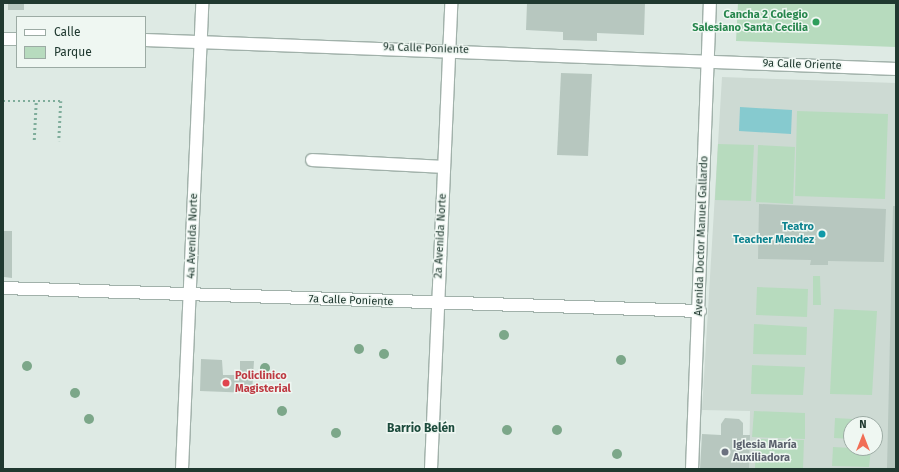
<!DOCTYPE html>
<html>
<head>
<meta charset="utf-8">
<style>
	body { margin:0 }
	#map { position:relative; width:899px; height:472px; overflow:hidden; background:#deeae4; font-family:"Fira Sans",sans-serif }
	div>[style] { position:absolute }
	.built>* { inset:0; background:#cddad3 }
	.green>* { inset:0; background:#b7dbbe }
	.water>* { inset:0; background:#86cacf }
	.building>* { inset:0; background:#b7c7bf }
	.path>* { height:2.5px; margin-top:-1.25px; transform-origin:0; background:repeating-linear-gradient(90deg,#7fad9b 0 2px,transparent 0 5px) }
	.roads { filter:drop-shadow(1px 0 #a1b1aa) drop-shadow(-1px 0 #a1b1aa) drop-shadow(0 1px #a1b1aa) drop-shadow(0 -1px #a1b1aa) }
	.minor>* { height:12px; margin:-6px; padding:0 6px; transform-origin:6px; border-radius:6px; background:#fff }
	.secondary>* { height:12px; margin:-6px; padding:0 6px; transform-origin:6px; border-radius:6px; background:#fff }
	.trees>* { width:10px; height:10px; margin:-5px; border-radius:50%; background:#7ca789 }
	.dots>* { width:11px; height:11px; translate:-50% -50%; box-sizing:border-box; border:2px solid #eff7f2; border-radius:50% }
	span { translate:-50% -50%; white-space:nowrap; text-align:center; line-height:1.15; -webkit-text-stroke:3px #eff7f2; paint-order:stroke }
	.leisure-label { font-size:11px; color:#27864d; font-weight:700 }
	.right { translate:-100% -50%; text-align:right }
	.street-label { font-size:11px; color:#203930 }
	.culture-label { font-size:11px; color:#0d838f; font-weight:700 }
	.health-label { font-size:11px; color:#be3a42; font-weight:700 }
	.left { translate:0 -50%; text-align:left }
	.worship-label { font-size:11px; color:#5b616d; font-weight:700 }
	.neighbourhood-label { font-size:12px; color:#1c4b3c; font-weight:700 }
	.frame { position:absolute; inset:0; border:4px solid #203930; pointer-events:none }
	.legend { position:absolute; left:16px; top:16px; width:130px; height:52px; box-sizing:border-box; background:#eff7f2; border:1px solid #9caba4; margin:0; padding:5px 7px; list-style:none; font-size:12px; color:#203930 }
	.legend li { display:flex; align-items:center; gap:8px; height:20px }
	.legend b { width:20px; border:1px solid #9caba4 }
	.north { position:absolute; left:843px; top:416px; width:40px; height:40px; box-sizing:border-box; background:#eff7f2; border:1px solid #9caba4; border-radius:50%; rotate:0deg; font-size:11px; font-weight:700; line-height:16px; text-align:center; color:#203930 }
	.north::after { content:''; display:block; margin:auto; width:14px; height:18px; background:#f16e56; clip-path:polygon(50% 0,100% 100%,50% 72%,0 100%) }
</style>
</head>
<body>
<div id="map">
	<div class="built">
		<div style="clip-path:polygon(evenodd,722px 77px,896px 83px,896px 469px,749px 469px,750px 411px,702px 410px,722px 77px,851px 424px,875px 424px,875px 448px,851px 448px,851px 424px)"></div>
	</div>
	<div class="green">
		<div style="clip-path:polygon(738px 3px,896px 3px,896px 47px,736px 41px)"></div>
		<div style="clip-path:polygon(797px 111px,888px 114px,885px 199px,795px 196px)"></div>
		<div style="clip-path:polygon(718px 144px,754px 145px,751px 201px,715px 200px)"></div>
		<div style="clip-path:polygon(758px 145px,795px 147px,793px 204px,756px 202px)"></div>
		<div style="clip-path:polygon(813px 276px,820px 276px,821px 305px,813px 305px)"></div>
		<div style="clip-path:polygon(757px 287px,808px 289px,807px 317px,756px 315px)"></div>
		<div style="clip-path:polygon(834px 309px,877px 311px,872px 395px,830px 394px)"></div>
		<div style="clip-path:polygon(754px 324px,807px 327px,806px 355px,753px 354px)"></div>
		<div style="clip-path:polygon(752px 365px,805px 367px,803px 395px,751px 394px)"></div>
		<div style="clip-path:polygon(754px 411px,805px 413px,805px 439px,752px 437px)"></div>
		<div style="clip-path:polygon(835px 418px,871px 420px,871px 424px,851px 424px,851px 439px,834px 438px)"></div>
		<div style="clip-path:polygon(756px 439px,804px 440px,803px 469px,755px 468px)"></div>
		<div style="clip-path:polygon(833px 447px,871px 449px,869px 467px,832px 466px)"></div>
	</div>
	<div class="water">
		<div style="clip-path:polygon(740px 107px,792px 110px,791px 134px,739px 131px)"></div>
	</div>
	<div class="building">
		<div style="clip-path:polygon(8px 3px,24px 3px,24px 10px,8px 10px)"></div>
		<div style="clip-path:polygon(527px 3px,645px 3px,644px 35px,597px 33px,597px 41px,563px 40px,563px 32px,526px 30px)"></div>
		<div style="clip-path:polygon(561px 73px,592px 74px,588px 156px,557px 155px)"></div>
		<div style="clip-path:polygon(759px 204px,886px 209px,884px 262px,828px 261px,828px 265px,810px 265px,811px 260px,758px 259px)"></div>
		<div style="clip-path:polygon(893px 206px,896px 206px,896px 469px,887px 469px)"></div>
		<div style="clip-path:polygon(4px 231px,12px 231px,12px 278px,4px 277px)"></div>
		<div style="clip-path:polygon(201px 359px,222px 360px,223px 375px,240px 375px,240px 361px,254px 361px,252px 393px,200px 391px)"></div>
		<div style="clip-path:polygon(725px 418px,739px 419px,743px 423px,743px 435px,750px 435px,749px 469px,700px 469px,702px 434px,721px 435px,721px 424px)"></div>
	</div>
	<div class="path">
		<div style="left:3px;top:101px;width:58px"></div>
		<div style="left:61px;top:101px;width:40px;rotate:92.9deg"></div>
		<div style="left:34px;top:140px;width:39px;rotate:-87deg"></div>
	</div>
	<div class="roads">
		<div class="minor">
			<div style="left:312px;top:160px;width:132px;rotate:3deg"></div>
			<div style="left:3px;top:288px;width:697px;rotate:1.89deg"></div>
			<div style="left:182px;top:469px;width:466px;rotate:-87.5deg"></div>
			<div style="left:431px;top:469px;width:466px;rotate:-87.5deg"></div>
			<div style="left:692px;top:469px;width:466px;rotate:-87.8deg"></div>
		</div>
		<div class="secondary">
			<div style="left:3px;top:39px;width:14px"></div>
			<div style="left:145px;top:40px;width:752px;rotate:2.21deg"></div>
		</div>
	</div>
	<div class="trees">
		<div style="left:504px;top:335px"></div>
		<div style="left:359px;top:349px"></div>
		<div style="left:384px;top:354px"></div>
		<div style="left:621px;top:360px"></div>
		<div style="left:27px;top:366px"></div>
		<div style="left:265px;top:368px"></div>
		<div style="left:75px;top:393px"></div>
		<div style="left:282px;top:411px"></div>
		<div style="left:89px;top:419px"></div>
		<div style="left:507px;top:430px"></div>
		<div style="left:557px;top:430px"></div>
		<div style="left:336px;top:433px"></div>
		<div style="left:617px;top:454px"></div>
	</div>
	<div class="dots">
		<div style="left:816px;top:22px;background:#2e9e5b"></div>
		<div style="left:822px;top:234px;background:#0f9aa8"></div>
		<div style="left:226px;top:383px;background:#e0444e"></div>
		<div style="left:725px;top:452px;background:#6b7280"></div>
	</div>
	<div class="leisure-label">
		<span class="right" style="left:808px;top:22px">Cancha 2 Colegio<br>Salesiano Santa Cecilia</span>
	</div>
	<div class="street-label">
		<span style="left:426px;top:49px;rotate:2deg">9a Calle Poniente</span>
		<span style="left:802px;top:65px;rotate:2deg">9a Calle Oriente</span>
		<span style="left:193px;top:236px;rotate:-88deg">4a Avenida Norte</span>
		<span style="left:441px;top:236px;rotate:-87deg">2a Avenida Norte</span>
		<span style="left:702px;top:236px;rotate:-88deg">Avenida Doctor Manuel Gallardo</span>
		<span style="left:351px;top:301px;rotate:2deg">7a Calle Poniente</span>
	</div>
	<div class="culture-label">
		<span class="right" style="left:814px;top:234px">Teatro<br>Teacher Mendez</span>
	</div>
	<div class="health-label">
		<span class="left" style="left:235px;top:383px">Policlinico<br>Magisterial</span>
	</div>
	<div class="worship-label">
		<span class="left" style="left:733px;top:452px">Iglesia María<br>Auxiliadora</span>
	</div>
	<div class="neighbourhood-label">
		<span style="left:421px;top:429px">Barrio Belén</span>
	</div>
	<div class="frame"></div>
	<ul class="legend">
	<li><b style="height:5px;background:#fff"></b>Calle</li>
	<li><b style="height:11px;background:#b7dbbe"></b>Parque</li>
	</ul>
	<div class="north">N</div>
</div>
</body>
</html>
